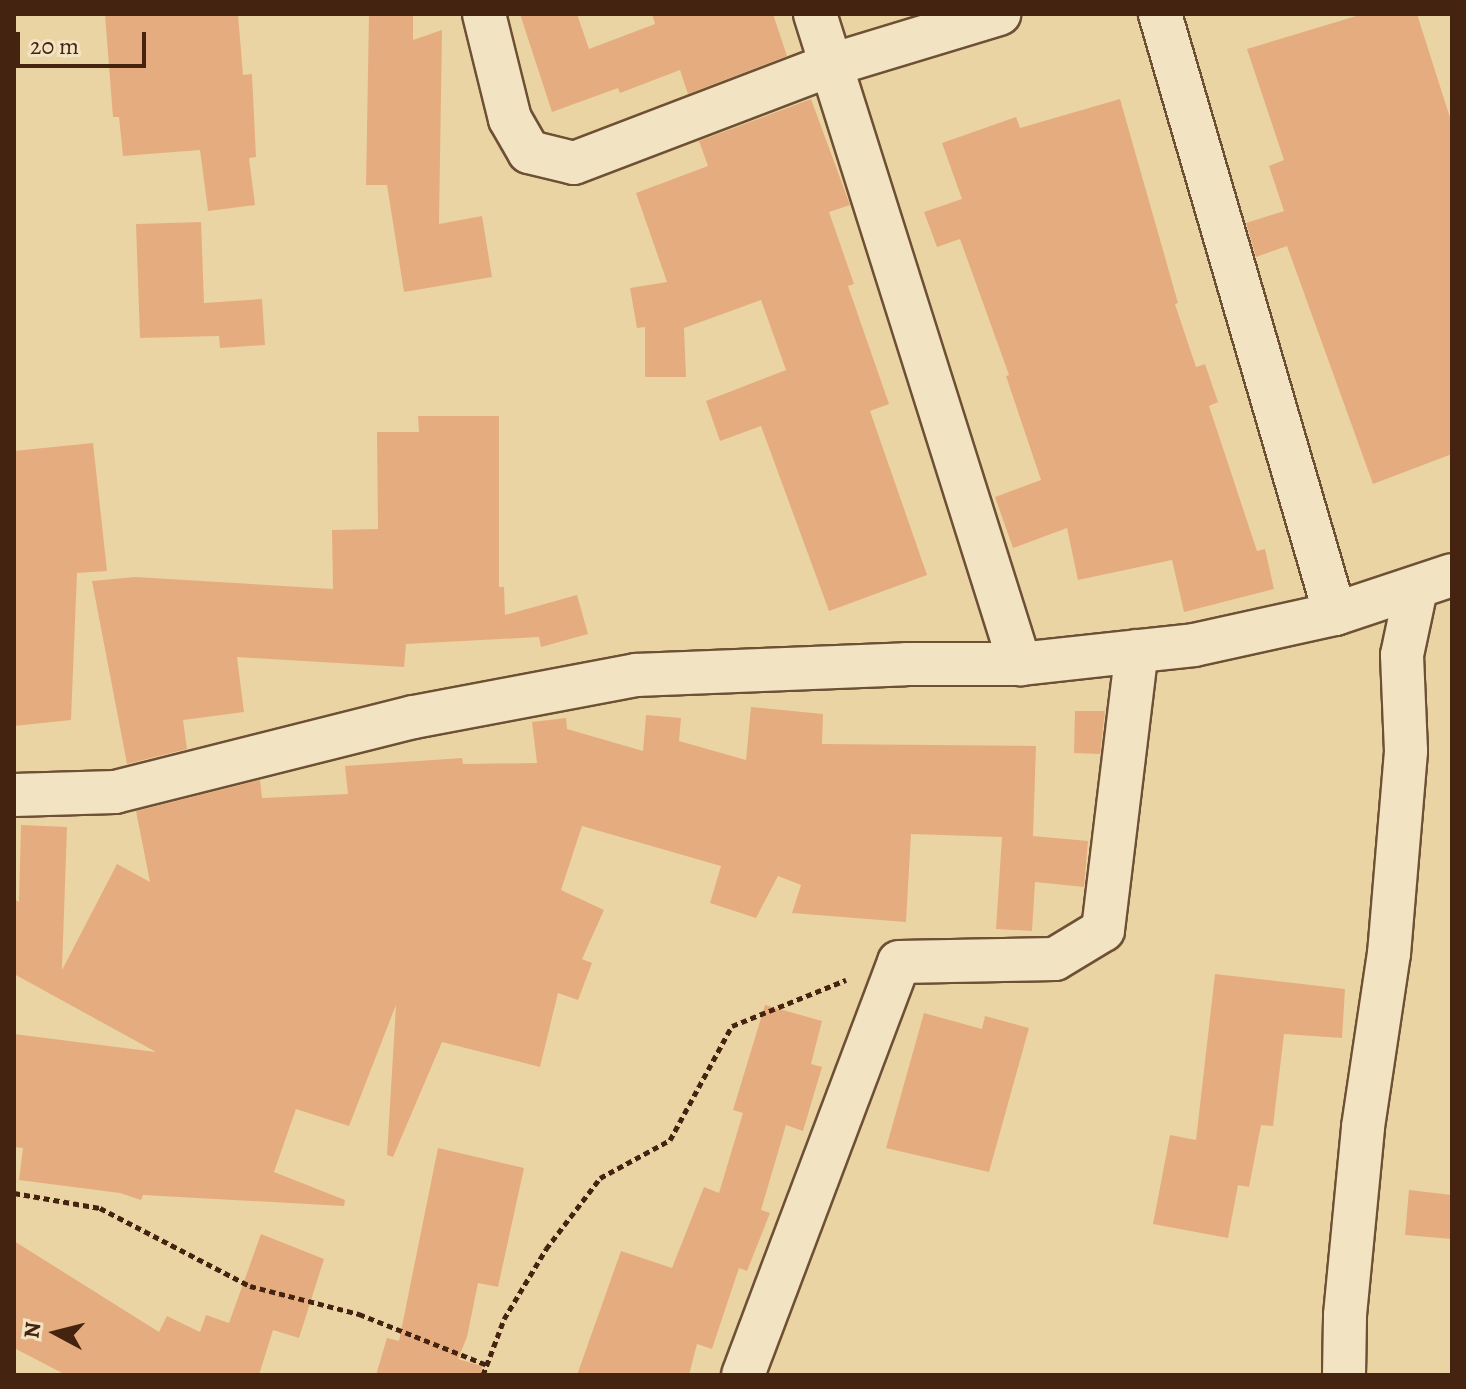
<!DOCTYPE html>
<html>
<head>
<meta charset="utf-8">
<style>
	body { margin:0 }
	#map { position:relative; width:1466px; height:1389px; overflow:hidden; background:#ebd4a3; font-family:Alegreya,serif }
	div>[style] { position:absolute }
	.building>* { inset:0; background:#e5ad7f }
	.path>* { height:5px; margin-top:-2.5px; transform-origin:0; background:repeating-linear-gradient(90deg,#442410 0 6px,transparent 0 10px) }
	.roads { filter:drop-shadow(2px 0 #6e5035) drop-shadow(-2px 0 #6e5035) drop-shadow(0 2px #6e5035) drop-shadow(0 -2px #6e5035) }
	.minor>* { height:42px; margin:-21px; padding:0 21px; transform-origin:21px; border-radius:21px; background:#f2e3c3 }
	span { translate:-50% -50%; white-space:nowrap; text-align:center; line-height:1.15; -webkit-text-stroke:6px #f2e3c3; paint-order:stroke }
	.frame { position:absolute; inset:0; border:16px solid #442410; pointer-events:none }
	.north { position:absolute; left:16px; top:1293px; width:80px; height:80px; -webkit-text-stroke:6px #f2e3c3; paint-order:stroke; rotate:277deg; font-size:22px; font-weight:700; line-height:32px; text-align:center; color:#442410 }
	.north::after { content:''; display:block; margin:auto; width:28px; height:36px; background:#442410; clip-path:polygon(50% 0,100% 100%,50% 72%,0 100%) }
	.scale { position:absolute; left:16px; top:32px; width:130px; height:36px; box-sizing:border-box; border:4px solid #442410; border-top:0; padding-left:10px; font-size:24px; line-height:28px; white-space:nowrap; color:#442410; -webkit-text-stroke:6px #f2e3c3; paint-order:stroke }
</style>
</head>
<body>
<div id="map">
	<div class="building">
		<div style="clip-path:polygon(238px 14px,243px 75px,252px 74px,256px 157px,249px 158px,255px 205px,208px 211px,200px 150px,123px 156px,119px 117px,113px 117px,105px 15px)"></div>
		<div style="clip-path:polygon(369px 14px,413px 14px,413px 40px,442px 30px,439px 224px,482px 216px,492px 277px,404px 292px,387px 185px,366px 185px)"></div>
		<div style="clip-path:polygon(520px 14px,577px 14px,589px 49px,655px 24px,652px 14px,773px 14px,787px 56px,688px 94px,680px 70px,620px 93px,618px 88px,552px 112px)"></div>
		<div style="clip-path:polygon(1363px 14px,1417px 14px,1452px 124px,1452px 454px,1373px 484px,1287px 246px,1256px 257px,1246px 223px,1284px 211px,1269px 166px,1284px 160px,1247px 49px)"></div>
		<div style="clip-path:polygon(811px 99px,850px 205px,829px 212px,854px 284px,848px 286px,889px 404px,870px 411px,927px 575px,829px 611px,761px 426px,720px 441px,706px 401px,786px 370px,761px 300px,684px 328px,686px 377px,645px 377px,645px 327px,637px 328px,630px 288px,667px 282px,636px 193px,708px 166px,699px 141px)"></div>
		<div style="clip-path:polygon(1120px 99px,1178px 303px,1175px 304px,1196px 367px,1205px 364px,1218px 402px,1209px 406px,1257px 551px,1265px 549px,1274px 589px,1184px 612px,1172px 560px,1078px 580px,1067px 528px,1013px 548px,995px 497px,1041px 480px,1006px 376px,1009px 375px,960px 239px,937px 247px,924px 212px,962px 199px,942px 143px,1016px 117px,1020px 128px)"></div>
		<div style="clip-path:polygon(201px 222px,204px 303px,262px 299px,265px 345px,220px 348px,219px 336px,140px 338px,136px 224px)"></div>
		<div style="clip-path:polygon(418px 416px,499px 416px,499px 587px,504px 587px,505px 615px,577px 595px,588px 634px,541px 647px,539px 637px,406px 644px,404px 667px,237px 657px,244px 712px,183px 720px,187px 749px,127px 764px,92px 581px,135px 577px,333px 589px,332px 530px,378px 529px,377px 432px,419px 432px)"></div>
		<div style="clip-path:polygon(93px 443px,107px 571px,77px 573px,71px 720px,14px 726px,14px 451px)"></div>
		<div style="clip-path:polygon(751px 707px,823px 714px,822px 744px,1036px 746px,1033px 836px,1088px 841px,1084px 887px,1035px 882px,1032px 931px,996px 929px,1002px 837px,911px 834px,906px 922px,792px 913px,801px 885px,778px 876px,756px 918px,710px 903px,721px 866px,582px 826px,561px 890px,604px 910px,582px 959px,592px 963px,578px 1000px,558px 993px,540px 1067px,442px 1042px,393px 1157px,387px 1155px,396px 1005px,349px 1126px,296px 1109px,274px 1172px,345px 1200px,344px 1206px,143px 1195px,141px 1200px,120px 1193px,19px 1180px,23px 1148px,14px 1147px,14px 1034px,156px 1052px,14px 974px,14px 899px,19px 902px,21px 825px,67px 827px,62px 970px,117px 864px,150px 882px,136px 811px,260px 780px,262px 798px,348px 794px,345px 766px,462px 758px,463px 764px,537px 763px,532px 722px,566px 718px,567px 729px,643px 751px,646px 715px,681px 718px,679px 741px,746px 760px)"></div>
		<div style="clip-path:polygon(1075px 711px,1105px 711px,1100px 754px,1074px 753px)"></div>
		<div style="clip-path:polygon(1215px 974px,1345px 989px,1342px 1038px,1284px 1034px,1273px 1126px,1261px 1125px,1249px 1187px,1238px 1185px,1228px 1238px,1153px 1224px,1170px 1135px,1196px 1140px)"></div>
		<div style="clip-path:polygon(765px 1005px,822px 1021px,811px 1064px,822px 1067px,803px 1131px,786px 1125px,761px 1210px,770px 1213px,747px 1271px,739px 1268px,712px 1349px,697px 1344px,689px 1375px,577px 1375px,621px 1251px,672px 1268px,704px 1187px,719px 1193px,743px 1113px,733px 1110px)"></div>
		<div style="clip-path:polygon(924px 1013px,982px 1029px,985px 1016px,1029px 1028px,989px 1172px,886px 1148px)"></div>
		<div style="clip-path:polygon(438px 1148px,524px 1168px,498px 1287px,478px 1283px,467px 1337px,458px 1359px,482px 1366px,481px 1375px,376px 1375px,387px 1338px,399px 1341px)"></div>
		<div style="clip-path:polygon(1409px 1190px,1452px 1195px,1452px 1239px,1405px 1235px)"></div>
		<div style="clip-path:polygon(261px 1234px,324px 1259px,299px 1338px,273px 1330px,259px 1375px,66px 1375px,14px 1348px,14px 1241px,159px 1332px,167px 1316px,200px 1332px,206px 1315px,229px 1323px)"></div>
	</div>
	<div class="path">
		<div style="left:14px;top:1193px;width:87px;rotate:9.9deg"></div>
		<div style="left:100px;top:1208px;width:169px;rotate:27.5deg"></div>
		<div style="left:250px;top:1286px;width:113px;rotate:14.4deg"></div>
		<div style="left:359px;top:1314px;width:138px;rotate:21.7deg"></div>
		<div style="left:483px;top:1375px;width:60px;rotate:-69.4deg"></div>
		<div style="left:504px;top:1319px;width:82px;rotate:-59deg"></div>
		<div style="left:546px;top:1249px;width:89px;rotate:-52.7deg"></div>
		<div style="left:600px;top:1178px;width:80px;rotate:-28.5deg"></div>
		<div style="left:670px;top:1140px;width:130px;rotate:-61.5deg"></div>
		<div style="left:732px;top:1026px;width:123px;rotate:-22deg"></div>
	</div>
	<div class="roads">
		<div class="minor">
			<div style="left:484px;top:14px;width:108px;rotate:76.1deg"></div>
			<div style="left:510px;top:119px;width:38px;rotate:60deg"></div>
			<div style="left:529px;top:152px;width:46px;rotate:13.7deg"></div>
			<div style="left:574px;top:163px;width:275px;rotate:-20.9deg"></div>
			<div style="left:831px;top:65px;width:176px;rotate:-16.9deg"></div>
			<div style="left:815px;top:14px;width:682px;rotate:72.5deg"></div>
			<div style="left:1160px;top:14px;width:625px;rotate:73.74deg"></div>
			<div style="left:14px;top:795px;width:101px;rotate:-1.7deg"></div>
			<div style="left:115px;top:792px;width:308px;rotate:-14.1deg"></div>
			<div style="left:414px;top:717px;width:226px;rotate:-10.7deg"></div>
			<div style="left:636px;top:675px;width:270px;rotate:-2.3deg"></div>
			<div style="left:906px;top:664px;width:114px"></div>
			<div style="left:1020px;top:664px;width:175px;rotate:-6.2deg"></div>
			<div style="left:1194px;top:645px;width:144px;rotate:-12.4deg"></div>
			<div style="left:1335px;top:614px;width:123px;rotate:-18.4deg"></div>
			<div style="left:743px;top:1375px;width:441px;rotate:-69.3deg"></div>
			<div style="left:899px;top:962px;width:156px;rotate:-1.1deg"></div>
			<div style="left:1055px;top:959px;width:56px;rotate:-31.1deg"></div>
			<div style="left:1103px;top:930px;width:281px;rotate:-83.1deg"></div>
			<div style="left:1344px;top:1375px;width:60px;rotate:-89deg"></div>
			<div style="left:1345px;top:1315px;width:189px;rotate:-84.5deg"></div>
			<div style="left:1363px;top:1127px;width:175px;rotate:-81.5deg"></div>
			<div style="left:1389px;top:954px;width:204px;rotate:-85.2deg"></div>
			<div style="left:1406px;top:751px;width:96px;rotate:-92.4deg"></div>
			<div style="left:1402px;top:655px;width:67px;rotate:-78deg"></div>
		</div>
	</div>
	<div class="frame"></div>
	<div class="north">N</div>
	<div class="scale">20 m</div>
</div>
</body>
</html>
